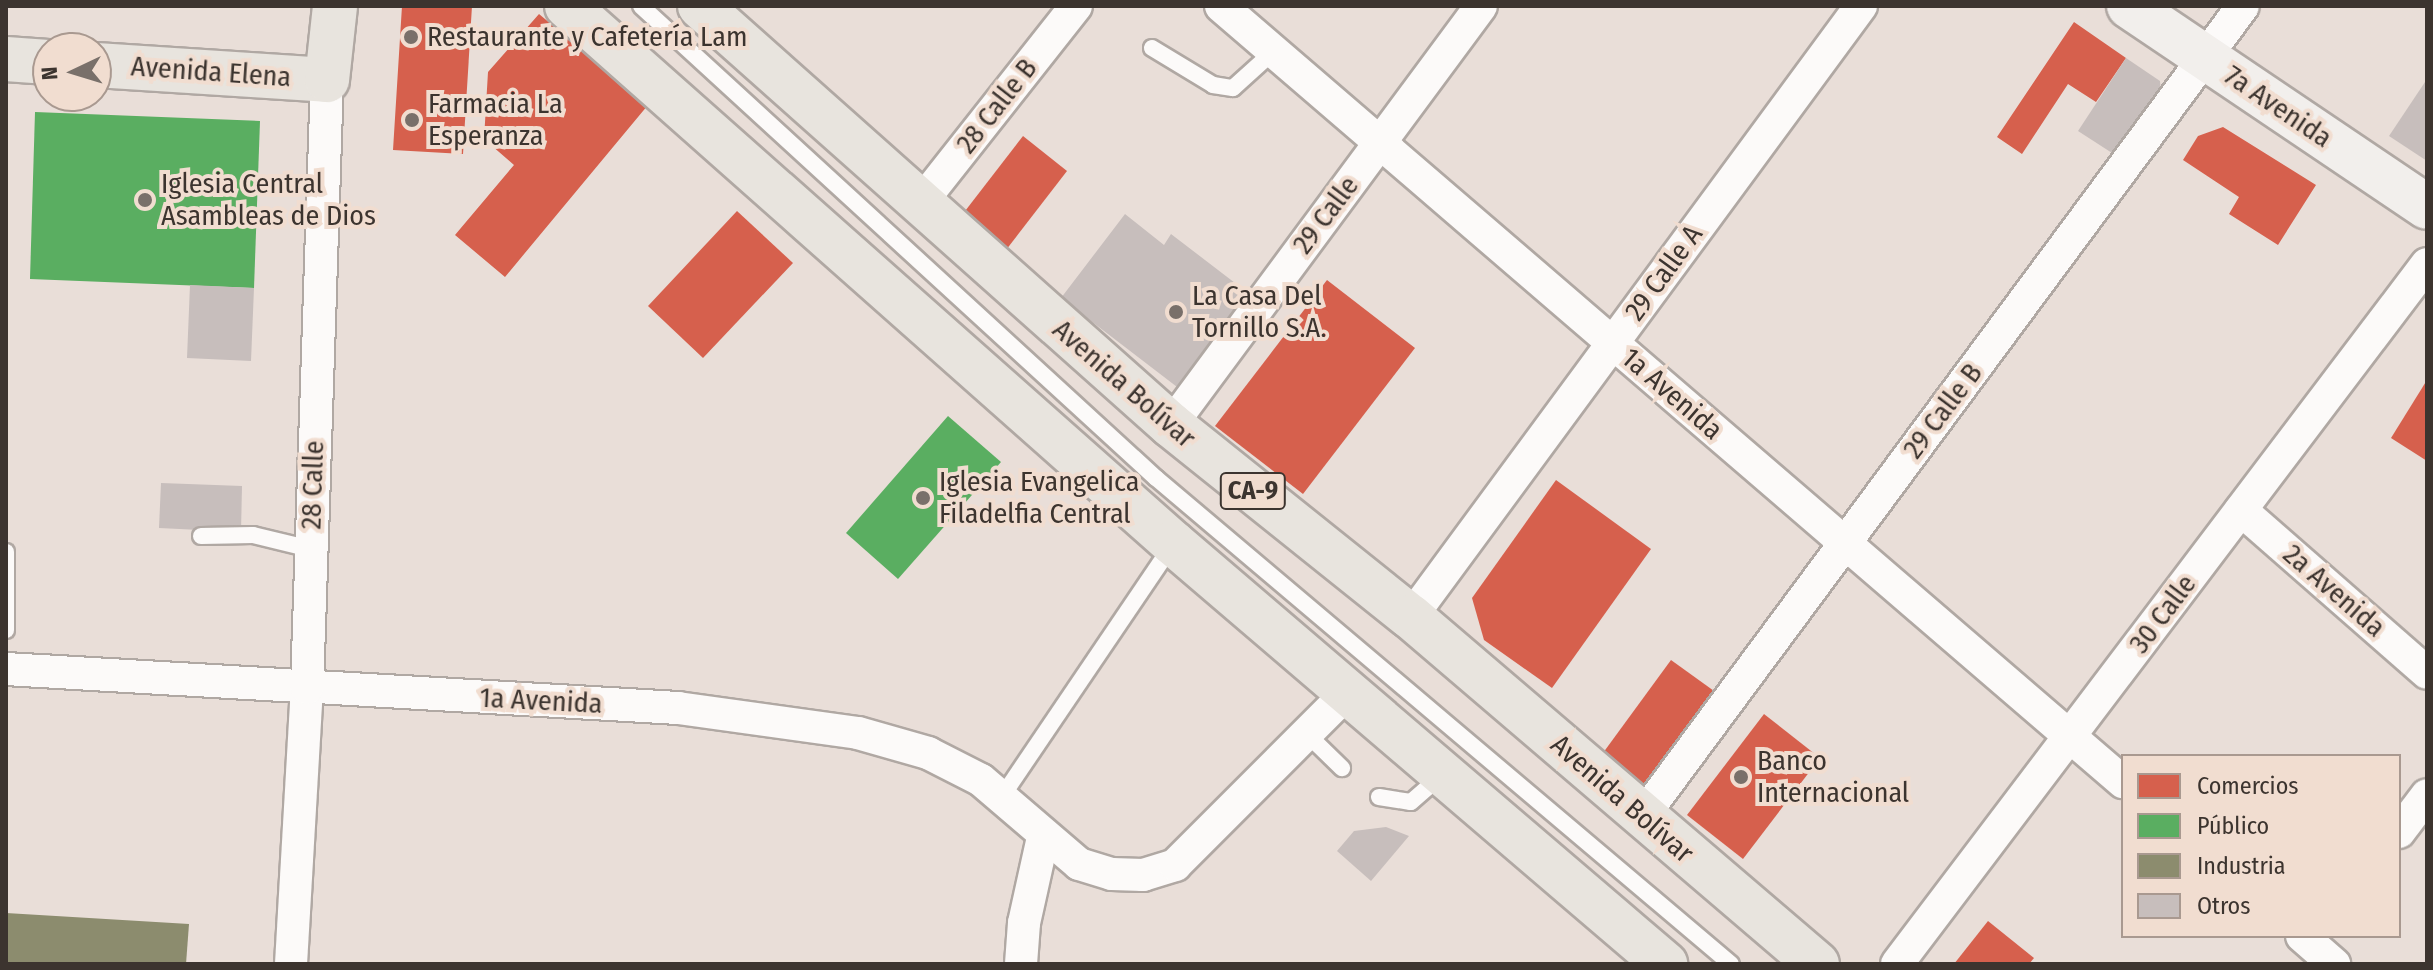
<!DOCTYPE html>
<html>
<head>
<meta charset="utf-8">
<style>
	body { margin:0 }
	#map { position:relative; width:2433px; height:970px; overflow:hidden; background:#e9ded8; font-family:"Fira Sans Condensed",sans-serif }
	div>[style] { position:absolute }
	.shops>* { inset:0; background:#d6604d }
	.public>* { inset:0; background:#5aae61 }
	.industry>* { inset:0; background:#8c8c6e }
	.building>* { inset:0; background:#c7bebc }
	.roads { filter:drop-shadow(2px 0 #b0a8a3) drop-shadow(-2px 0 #b0a8a3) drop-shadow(0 2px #b0a8a3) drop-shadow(0 -2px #b0a8a3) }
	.lane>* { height:16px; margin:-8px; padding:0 8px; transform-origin:8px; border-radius:8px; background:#fcfaf9 }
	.street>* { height:32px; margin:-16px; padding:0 16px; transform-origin:16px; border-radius:16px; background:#fcfaf9 }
	.secondary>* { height:44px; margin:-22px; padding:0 22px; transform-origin:22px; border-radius:22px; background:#f2efec }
	.primary>* { height:44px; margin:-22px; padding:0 22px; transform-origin:22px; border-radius:22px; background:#e8e4de }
	.dots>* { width:22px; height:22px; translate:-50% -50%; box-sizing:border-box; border:4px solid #f1ddd0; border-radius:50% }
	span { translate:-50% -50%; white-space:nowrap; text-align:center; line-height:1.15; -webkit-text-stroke:8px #f1ddd0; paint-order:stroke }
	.shield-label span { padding:2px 6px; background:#f1ddd0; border:2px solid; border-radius:6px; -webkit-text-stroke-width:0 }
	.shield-label { font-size:26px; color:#3c342f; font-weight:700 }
	.poi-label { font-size:28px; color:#3c342f }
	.left { translate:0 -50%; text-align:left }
	.street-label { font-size:28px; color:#3c342f }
	.frame { position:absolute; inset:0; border:8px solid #3c342f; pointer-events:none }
	.legend { position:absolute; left:2121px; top:754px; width:280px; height:184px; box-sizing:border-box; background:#f1ddd0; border:2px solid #a99990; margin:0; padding:10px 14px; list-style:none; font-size:24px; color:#3c342f }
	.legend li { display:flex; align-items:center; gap:16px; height:40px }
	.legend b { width:40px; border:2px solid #a99990 }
	.north { position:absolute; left:32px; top:32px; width:80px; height:80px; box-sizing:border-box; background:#f1ddd0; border:2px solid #a99990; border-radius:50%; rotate:266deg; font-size:22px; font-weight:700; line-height:32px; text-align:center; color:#3c342f }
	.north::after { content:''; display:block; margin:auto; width:28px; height:36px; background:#79706a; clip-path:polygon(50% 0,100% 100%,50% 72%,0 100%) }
</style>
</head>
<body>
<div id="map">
	<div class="shops">
		<div style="clip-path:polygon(402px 6px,472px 6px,463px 154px,393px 150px)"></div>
		<div style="clip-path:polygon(539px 14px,648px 105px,505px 277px,455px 235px,514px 165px,484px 139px,488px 72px)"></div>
		<div style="clip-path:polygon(2074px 22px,2126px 58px,2096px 102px,2068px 84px,2022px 154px,1997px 137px)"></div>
		<div style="clip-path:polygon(2223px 127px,2316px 185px,2278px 245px,2229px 214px,2239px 197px,2183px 160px,2198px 136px)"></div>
		<div style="clip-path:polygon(1023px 136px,1067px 171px,1006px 250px,962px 215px)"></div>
		<div style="clip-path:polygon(737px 211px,793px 263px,703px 358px,648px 306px)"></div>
		<div style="clip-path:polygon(1327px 280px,1415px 348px,1303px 494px,1215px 426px)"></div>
		<div style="clip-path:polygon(2427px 380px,2427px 461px,2391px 438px)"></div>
		<div style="clip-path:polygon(1556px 480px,1651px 549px,1552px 688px,1484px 640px,1472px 598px)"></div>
		<div style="clip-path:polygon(1671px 660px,1721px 696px,1653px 789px,1628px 795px,1592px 768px)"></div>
		<div style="clip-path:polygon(1764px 714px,1820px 758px,1743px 859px,1687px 815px)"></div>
		<div style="clip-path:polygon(1988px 921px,2034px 958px,2029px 964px,1954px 964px)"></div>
	</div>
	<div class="public">
		<div style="clip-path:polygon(35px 112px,260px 121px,254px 288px,30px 279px)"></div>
		<div style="clip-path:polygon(948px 416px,1001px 462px,898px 579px,846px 533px)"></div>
	</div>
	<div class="industry">
		<div style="clip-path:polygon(6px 913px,189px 924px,186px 964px,6px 964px)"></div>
	</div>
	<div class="building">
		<div style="clip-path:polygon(2126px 58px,2160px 81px,2162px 106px,2126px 162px,2078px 131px)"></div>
		<div style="clip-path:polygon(2427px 79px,2427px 161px,2389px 136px)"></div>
		<div style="clip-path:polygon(1125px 214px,1164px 245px,1171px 234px,1252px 296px,1181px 390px,1061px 298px)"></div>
		<div style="clip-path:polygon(190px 285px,254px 288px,251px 361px,187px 358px)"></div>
		<div style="clip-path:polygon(161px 483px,242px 486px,241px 532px,159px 528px)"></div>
		<div style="clip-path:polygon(1386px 827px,1409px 836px,1371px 881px,1337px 851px,1354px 831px)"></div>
	</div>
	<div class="roads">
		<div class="lane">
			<div style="left:641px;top:6px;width:699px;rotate:42.51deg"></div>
			<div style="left:1156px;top:478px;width:753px;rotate:40.21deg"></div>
			<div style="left:1152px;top:48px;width:71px;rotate:31.2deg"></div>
			<div style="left:1213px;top:85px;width:20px;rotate:9deg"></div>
			<div style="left:1233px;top:88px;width:55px;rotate:-42.1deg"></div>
			<div style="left:201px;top:536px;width:52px;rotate:-1.1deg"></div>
			<div style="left:253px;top:535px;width:60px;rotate:13.6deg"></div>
			<div style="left:6px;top:552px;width:78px;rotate:90deg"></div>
			<div style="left:1307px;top:734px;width:49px;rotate:44.2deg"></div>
			<div style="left:1379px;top:797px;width:32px;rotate:9deg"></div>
			<div style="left:1411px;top:802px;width:41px;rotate:-41.1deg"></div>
			<div style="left:1001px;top:798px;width:307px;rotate:-55.9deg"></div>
		</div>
		<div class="street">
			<div style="left:1221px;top:6px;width:1190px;rotate:40.71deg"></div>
			<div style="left:919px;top:205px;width:253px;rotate:-51.7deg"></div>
			<div style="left:1171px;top:425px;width:521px;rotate:-53.5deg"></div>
			<div style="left:2241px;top:510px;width:247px;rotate:41.2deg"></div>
			<div style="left:1411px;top:617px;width:759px;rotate:-53.63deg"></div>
			<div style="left:6px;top:669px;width:673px;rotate:3.32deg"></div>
			<div style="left:678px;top:708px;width:182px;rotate:7.9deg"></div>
			<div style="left:858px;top:733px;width:73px;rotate:15.9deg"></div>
			<div style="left:928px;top:753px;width:59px;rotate:27deg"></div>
			<div style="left:981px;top:780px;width:129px;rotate:40.6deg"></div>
			<div style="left:1079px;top:864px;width:34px;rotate:17deg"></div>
			<div style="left:1112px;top:874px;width:31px;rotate:2deg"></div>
			<div style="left:1143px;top:875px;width:34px;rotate:-17deg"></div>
			<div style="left:1175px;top:865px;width:243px;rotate:-45deg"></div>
			<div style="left:1642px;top:817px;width:1009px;rotate:-53.46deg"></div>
			<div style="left:2399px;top:832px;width:46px;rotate:-52.9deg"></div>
			<div style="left:2302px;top:936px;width:43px;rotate:41.2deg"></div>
			<div style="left:291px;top:964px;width:276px;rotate:-86.7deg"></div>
			<div style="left:307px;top:688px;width:608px;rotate:-88.12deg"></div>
			<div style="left:1021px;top:964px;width:41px;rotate:-85.8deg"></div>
			<div style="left:1024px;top:923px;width:88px;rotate:-77.5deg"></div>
			<div style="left:1897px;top:964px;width:878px;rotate:-52.87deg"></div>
		</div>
		<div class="secondary">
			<div style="left:2129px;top:6px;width:359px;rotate:34deg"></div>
		</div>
		<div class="primary">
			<div style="left:567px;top:6px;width:810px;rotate:41.55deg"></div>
			<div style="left:1173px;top:543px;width:648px;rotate:40.55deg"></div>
			<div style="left:700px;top:6px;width:630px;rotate:41.66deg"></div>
			<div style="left:1171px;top:425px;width:307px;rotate:38.7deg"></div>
			<div style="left:1411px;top:617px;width:534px;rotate:40.52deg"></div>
			<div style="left:6px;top:59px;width:42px;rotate:4.1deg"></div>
			<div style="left:96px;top:65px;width:231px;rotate:3.7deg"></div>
			<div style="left:327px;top:80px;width:74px;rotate:-83.8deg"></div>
		</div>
	</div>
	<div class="dots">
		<div style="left:411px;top:37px;background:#79706a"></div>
		<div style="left:412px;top:120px;background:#79706a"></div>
		<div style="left:145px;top:200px;background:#79706a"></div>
		<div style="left:1176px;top:312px;background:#79706a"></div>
		<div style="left:923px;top:498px;background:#79706a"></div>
		<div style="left:1741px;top:777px;background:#79706a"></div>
	</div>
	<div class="shield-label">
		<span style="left:1253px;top:491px">CA-9</span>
	</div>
	<div class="poi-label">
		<span class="left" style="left:427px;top:37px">Restaurante y Cafetería Lam</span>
		<span class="left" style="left:428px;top:120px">Farmacia La<br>Esperanza</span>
		<span class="left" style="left:161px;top:200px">Iglesia Central<br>Asambleas de Dios</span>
		<span class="left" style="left:1192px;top:312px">La Casa Del<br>Tornillo S.A.</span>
		<span class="left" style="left:939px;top:498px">Iglesia Evangelica<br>Filadelfia Central</span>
		<span class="left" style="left:1757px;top:777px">Banco<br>Internacional</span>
	</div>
	<div class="street-label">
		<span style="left:211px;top:72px;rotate:4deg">Avenida Elena</span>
		<span style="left:997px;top:106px;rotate:-52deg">28 Calle B</span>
		<span style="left:2278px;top:107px;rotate:34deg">7a Avenida</span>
		<span style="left:1326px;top:215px;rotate:-53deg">29 Calle</span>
		<span style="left:1664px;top:273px;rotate:-54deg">29 Calle A</span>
		<span style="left:1124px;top:384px;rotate:41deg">Avenida Bolívar</span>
		<span style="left:1672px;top:394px;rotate:41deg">1a Avenida</span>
		<span style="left:1943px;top:411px;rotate:-53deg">29 Calle B</span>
		<span style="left:313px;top:485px;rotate:-88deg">28 Calle</span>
		<span style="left:2334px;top:591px;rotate:41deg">2a Avenida</span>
		<span style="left:2163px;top:614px;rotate:-53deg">30 Calle</span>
		<span style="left:541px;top:701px;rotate:3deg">1a Avenida</span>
		<span style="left:1622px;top:799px;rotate:41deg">Avenida Bolívar</span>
	</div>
	<div class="frame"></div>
	<ul class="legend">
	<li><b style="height:22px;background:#d6604d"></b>Comercios</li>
	<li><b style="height:22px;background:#5aae61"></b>Público</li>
	<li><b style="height:22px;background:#8c8c6e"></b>Industria</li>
	<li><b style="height:22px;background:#c7bebc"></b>Otros</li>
	</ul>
	<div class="north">N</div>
</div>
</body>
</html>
